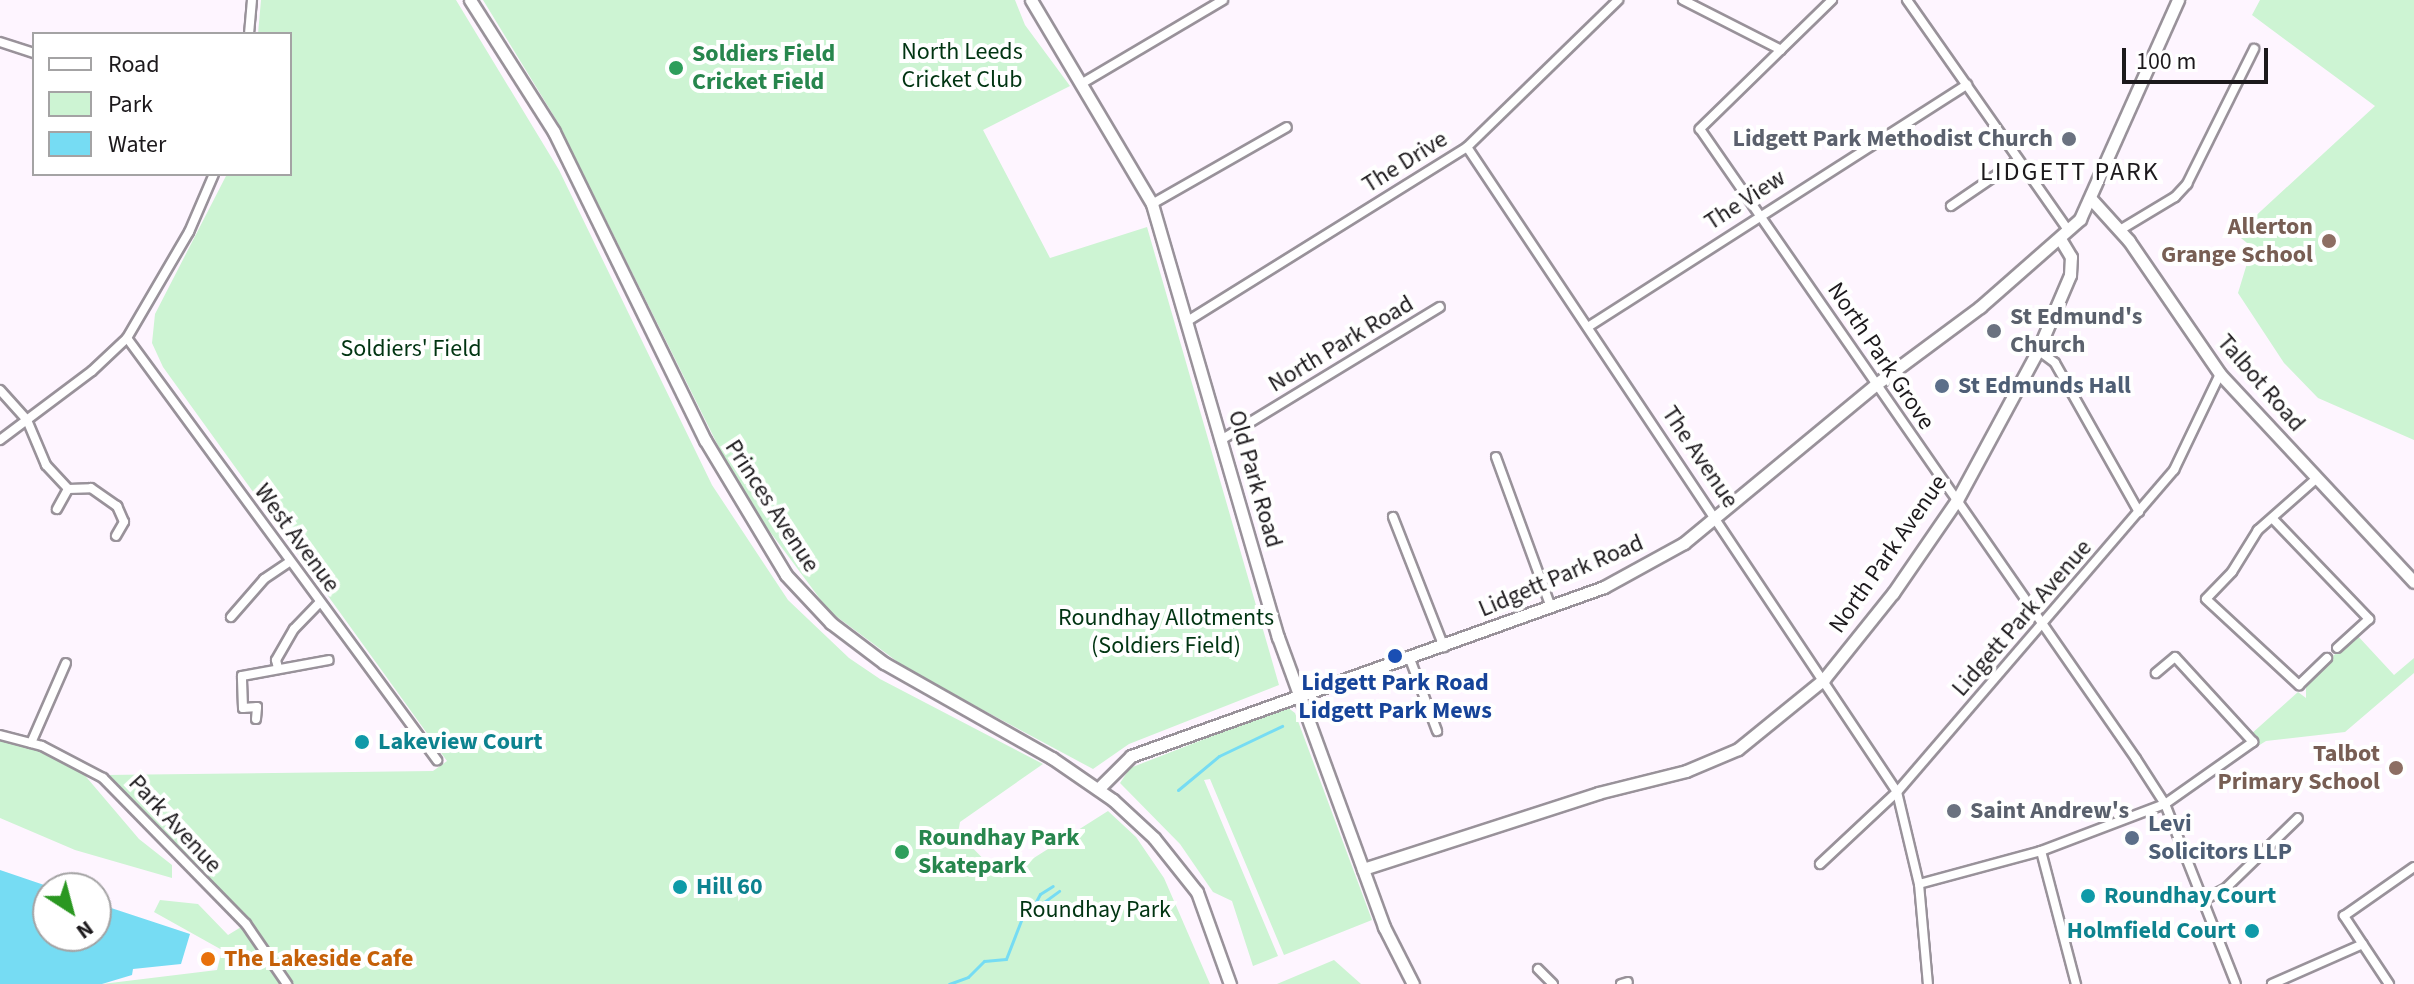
<!DOCTYPE html>
<html>
<head>
<meta charset="utf-8">
<style>
	body { margin:0 }
	#map { position:relative; width:2414px; height:984px; overflow:hidden; background:#fef5ff; font-family:"Source Sans 3",sans-serif }
	div>[style] { position:absolute }
	.green>* { inset:0; background:#cdf4d3 }
	.water>* { inset:0; background:#76dcf3 }
	.stream>* { height:3px; margin:-1.5px; padding:0 1.5px; transform-origin:1.5px; border-radius:1.5px; background:#76dcf3 }
	.roads { filter:drop-shadow(2px 0 #99929a) drop-shadow(-2px 0 #99929a) drop-shadow(0 2px #99929a) drop-shadow(0 -2px #99929a) }
	.street>* { height:8px; margin:-4px; padding:0 4px; transform-origin:4px; border-radius:4px; background:#fff }
	.secondary>* { height:11px; margin:-5.5px; padding:0 5.5px; transform-origin:5.5px; border-radius:5.5px; background:#fff }
	.dots>* { width:22px; height:22px; translate:-50% -50%; box-sizing:border-box; border:4px solid #fff; border-radius:50% }
	span { translate:-50% -50%; white-space:nowrap; text-align:center; line-height:1.15; -webkit-text-stroke:8px #fff; paint-order:stroke }
	.park-label { font-size:24px; color:#013412 }
	.leisure-label { font-size:24px; color:#27864d; font-weight:700 }
	.left { translate:0 -50%; text-align:left }
	.worship-label { font-size:24px; color:#5b616d; font-weight:700 }
	.right { translate:-100% -50%; text-align:right }
	.street-label { font-size:24px; color:#1c191c }
	.education-label { font-size:24px; color:#785e54; font-weight:700 }
	.service-label { font-size:24px; color:#4e5e75; font-weight:700 }
	.transit-label { font-size:24px; color:#164399; font-weight:700 }
	.culture-label { font-size:24px; color:#0d838f; font-weight:700 }
	.food-label { font-size:24px; color:#c56008; font-weight:700 }
	.neighbourhood-label { font-size:26px; color:#1c191c; letter-spacing:2px }
	.legend { position:absolute; left:32px; top:32px; width:260px; height:144px; box-sizing:border-box; background:#fff; border:2px solid #a4a3a4; margin:0; padding:10px 14px; list-style:none; font-size:24px; color:#1c191c }
	.legend li { display:flex; align-items:center; gap:16px; height:40px }
	.legend b { width:40px; border:2px solid #a4a3a4 }
	.north { position:absolute; left:32px; top:872px; width:80px; height:80px; box-sizing:border-box; background:#fff; border:2px solid #a4a3a4; border-radius:50%; rotate:144deg; font-size:22px; font-weight:700; line-height:32px; text-align:center; color:#1c191c }
	.north::after { content:''; display:block; margin:auto; width:28px; height:36px; background:#2a9721; clip-path:polygon(50% 0,100% 100%,50% 72%,0 100%) }
	.scale { position:absolute; left:2122px; top:48px; width:146px; height:36px; box-sizing:border-box; border:4px solid #1c191c; border-top:0; padding-left:10px; font-size:24px; line-height:28px; white-space:nowrap; color:#1c191c; -webkit-text-stroke:6px #fff; paint-order:stroke }
</style>
</head>
<body>
<div id="map">
	<div class="green">
		<div style="clip-path:polygon(261px 0,456px 0,559px 170px,712px 485px,788px 600px,849px 658px,880px 679px,1043px 764px,960px 822px,958px 833px,1002px 878px,1108px 811px,1136px 837px,1164px 878px,1210px 984px,102px 984px,217px 970px,222px 950px,154px 912px,160px 900px,198px 904px,228px 935px,246px 924px,104px 775px,433px 771px,447px 761px,163px 367px,152px 343px,155px 314px,227px 174px,290px 174px,290px 34px,258px 34px)"></div>
		<div style="clip-path:polygon(483px 0,1015px 0,1025px 25px,1070px 86px,983px 130px,1050px 258px,1147px 227px,1279px 685px,1129px 744px,1093px 769px,910px 671px,829px 611px,742px 494px,557px 121px)"></div>
		<div style="clip-path:polygon(2260px 0,2414px 0,2414px 440px,2318px 398px,2284px 363px,2238px 293px,2252px 247px,2236px 234px,2375px 106px,2252px 15px)"></div>
		<div style="clip-path:polygon(2356px 634px,2394px 675px,2414px 658px,2414px 673px,2345px 732px,2266px 741px,2258px 746px,2250px 735px,2298px 692px,2306px 698px,2306px 682px)"></div>
		<div style="clip-path:polygon(1287px 707px,1295px 713px,1372px 920px,1284px 955px,1210px 779px,1204px 780px,1278px 956px,1253px 966px,1232px 901px,1213px 892px,1180px 844px,1120px 783px,1130px 768px)"></div>
		<div style="clip-path:polygon(0 735px,42px 746px,82px 772px,139px 839px,172px 865px,172px 878px,75px 850px,0 818px)"></div>
		<div style="clip-path:polygon(1334px 960px,1361px 984px,1277px 984px)"></div>
	</div>
	<div class="water">
		<div style="clip-path:polygon(0 870px,53px 888px,48px 888px,48px 936px,96px 936px,96px 903px,190px 934px,181px 964px,133px 969px,132px 975px,102px 984px,0 984px)"></div>
	</div>
	<div class="stream">
		<div style="left:1178px;top:790px;width:53px;rotate:-39.7deg"></div>
		<div style="left:1219px;top:756px;width:70px;rotate:-25.5deg"></div>
		<div style="left:1032px;top:909px;width:17px;rotate:-62deg"></div>
		<div style="left:1040px;top:894px;width:15px;rotate:-32deg"></div>
		<div style="left:949px;top:984px;width:20px;rotate:-20deg"></div>
		<div style="left:968px;top:977px;width:23px;rotate:-45deg"></div>
		<div style="left:984px;top:961px;width:22px;rotate:-5deg"></div>
		<div style="left:1006px;top:959px;width:44px;rotate:-68.7deg"></div>
		<div style="left:1022px;top:918px;width:46px;rotate:-36.1deg"></div>
	</div>
	<div class="roads">
		<div class="street">
			<div style="left:1683px;top:0;width:110px;rotate:27deg"></div>
			<div style="left:1832px;top:0;width:185px;rotate:135.7deg"></div>
			<div style="left:1700px;top:129px;width:766px;rotate:55.31deg"></div>
			<div style="left:2136px;top:759px;width:54px;rotate:57.2deg"></div>
			<div style="left:2165px;top:804px;width:193px;rotate:68.5deg"></div>
			<div style="left:1907px;top:0;width:282px;rotate:55deg"></div>
			<div style="left:249px;top:34px;width:34px;rotate:-85deg"></div>
			<div style="left:0;top:42px;width:36px;rotate:18deg"></div>
			<div style="left:1081px;top:84px;width:165px;rotate:-30.6deg"></div>
			<div style="left:1467px;top:147px;width:775px;rotate:56.31deg"></div>
			<div style="left:1897px;top:792px;width:95px;rotate:76.6deg"></div>
			<div style="left:1919px;top:884px;width:100px;rotate:84.9deg"></div>
			<div style="left:1152px;top:204px;width:155px;rotate:-29.7deg"></div>
			<div style="left:1951px;top:206px;width:80px;rotate:-34.3deg"></div>
			<div style="left:2120px;top:230px;width:64px;rotate:-31deg"></div>
			<div style="left:2175px;top:197px;width:18px;rotate:-47deg"></div>
			<div style="left:2187px;top:184px;width:151px;rotate:-63.6deg"></div>
			<div style="left:1186px;top:322px;width:331px;rotate:-31.9deg"></div>
			<div style="left:1467px;top:147px;width:211px;rotate:-44.2deg"></div>
			<div style="left:1588px;top:327px;width:450px;rotate:-32.6deg"></div>
			<div style="left:127px;top:338px;width:524px;rotate:53.7deg"></div>
			<div style="left:2038px;top:350px;width:21px;rotate:37deg"></div>
			<div style="left:2055px;top:363px;width:171px;rotate:60.6deg"></div>
			<div style="left:0;top:390px;width:40px;rotate:48deg"></div>
			<div style="left:27px;top:420px;width:49px;rotate:67.1deg"></div>
			<div style="left:46px;top:465px;width:33px;rotate:47deg"></div>
			<div style="left:68px;top:489px;width:23px;rotate:119deg"></div>
			<div style="left:0;top:440px;width:115px;rotate:-36.9deg"></div>
			<div style="left:92px;top:371px;width:48px;rotate:-43.3deg"></div>
			<div style="left:127px;top:338px;width:123px;rotate:-59.7deg"></div>
			<div style="left:189px;top:232px;width:63px;rotate:-66.7deg"></div>
			<div style="left:1221px;top:440px;width:256px;rotate:-31.3deg"></div>
			<div style="left:1496px;top:457px;width:160px;rotate:69.9deg"></div>
			<div style="left:2317px;top:478px;width:79px;rotate:138.6deg"></div>
			<div style="left:2258px;top:530px;width:49px;rotate:121.8deg"></div>
			<div style="left:2232px;top:572px;width:37px;rotate:134deg"></div>
			<div style="left:2206px;top:599px;width:127px;rotate:42.8deg"></div>
			<div style="left:2299px;top:685px;width:39px;rotate:-44deg"></div>
			<div style="left:68px;top:489px;width:23px;rotate:-2deg"></div>
			<div style="left:91px;top:488px;width:32px;rotate:35deg"></div>
			<div style="left:117px;top:506px;width:17px;rotate:66deg"></div>
			<div style="left:124px;top:522px;width:16px;rotate:120deg"></div>
			<div style="left:1393px;top:517px;width:140px;rotate:68.6deg"></div>
			<div style="left:2273px;top:519px;width:139px;rotate:46.2deg"></div>
			<div style="left:2369px;top:619px;width:43px;rotate:137.8deg"></div>
			<div style="left:231px;top:617px;width:50px;rotate:-49deg"></div>
			<div style="left:264px;top:579px;width:30px;rotate:-34deg"></div>
			<div style="left:1410px;top:659px;width:77px;rotate:69.4deg"></div>
			<div style="left:278px;top:668px;width:8px;rotate:-104deg"></div>
			<div style="left:276px;top:660px;width:36px;rotate:-60deg"></div>
			<div style="left:294px;top:629px;width:36px;rotate:-46deg"></div>
			<div style="left:256px;top:719px;width:12px;rotate:-85deg"></div>
			<div style="left:257px;top:707px;width:14px;rotate:176deg"></div>
			<div style="left:243px;top:708px;width:32px;rotate:-92deg"></div>
			<div style="left:242px;top:676px;width:88px;rotate:-10.4deg"></div>
			<div style="left:0;top:735px;width:43px;rotate:14.7deg"></div>
			<div style="left:42px;top:746px;width:69px;rotate:27.7deg"></div>
			<div style="left:103px;top:778px;width:204px;rotate:45.6deg"></div>
			<div style="left:246px;top:924px;width:73px;rotate:55.7deg"></div>
			<div style="left:31px;top:743px;width:87px;rotate:-66.4deg"></div>
			<div style="left:2041px;top:851px;width:138px;rotate:75.3deg"></div>
			<div style="left:1820px;top:864px;width:105px;rotate:-43.1deg"></div>
			<div style="left:1897px;top:792px;width:425px;rotate:-49.3deg"></div>
			<div style="left:2174px;top:470px;width:106px;rotate:-64.4deg"></div>
			<div style="left:1919px;top:884px;width:126px;rotate:-15.1deg"></div>
			<div style="left:2041px;top:851px;width:133px;rotate:-20.8deg"></div>
			<div style="left:2165px;top:804px;width:108px;rotate:-35.2deg"></div>
			<div style="left:2253px;top:742px;width:115px;rotate:-132.5deg"></div>
			<div style="left:2175px;top:657px;width:25px;rotate:140deg"></div>
			<div style="left:2202px;top:901px;width:27px;rotate:-28deg"></div>
			<div style="left:2226px;top:888px;width:100px;rotate:-44.2deg"></div>
			<div style="left:1538px;top:969px;width:21px;rotate:45deg"></div>
			<div style="left:1621px;top:984px;width:7px;rotate:-16deg"></div>
			<div style="left:2272px;top:984px;width:99px;rotate:-23.7deg"></div>
			<div style="left:2389px;top:984px;width:82px;rotate:-123.5deg"></div>
			<div style="left:2344px;top:916px;width:85px;rotate:-35deg"></div>
		</div>
		<div class="secondary">
			<div style="left:470px;top:0;width:156px;rotate:57.5deg"></div>
			<div style="left:554px;top:132px;width:343px;rotate:63.9deg"></div>
			<div style="left:705px;top:440px;width:157px;rotate:59deg"></div>
			<div style="left:786px;top:575px;width:66px;rotate:46.8deg"></div>
			<div style="left:831px;top:623px;width:66px;rotate:37deg"></div>
			<div style="left:884px;top:663px;width:193px;rotate:29.5deg"></div>
			<div style="left:1052px;top:758px;width:74px;rotate:34.5deg"></div>
			<div style="left:1113px;top:800px;width:56px;rotate:42.8deg"></div>
			<div style="left:1154px;top:838px;width:69px;rotate:51.5deg"></div>
			<div style="left:1197px;top:892px;width:98px;rotate:70.3deg"></div>
			<div style="left:1031px;top:0;width:237px;rotate:59.3deg"></div>
			<div style="left:1152px;top:204px;width:451px;rotate:73.8deg"></div>
			<div style="left:1278px;top:637px;width:309px;rotate:69.9deg"></div>
			<div style="left:1384px;top:927px;width:64px;rotate:63deg"></div>
			<div style="left:2092px;top:200px;width:55px;rotate:47.9deg"></div>
			<div style="left:2129px;top:241px;width:161px;rotate:55.6deg"></div>
			<div style="left:2220px;top:374px;width:284px;rotate:47deg"></div>
			<div style="left:1098px;top:789px;width:47px;rotate:-45deg"></div>
			<div style="left:1131px;top:756px;width:502px;rotate:-19.66deg"></div>
			<div style="left:1604px;top:587px;width:91px;rotate:-28.8deg"></div>
			<div style="left:1684px;top:543px;width:248px;rotate:-39.6deg"></div>
			<div style="left:1875px;top:385px;width:131px;rotate:-36.6deg"></div>
			<div style="left:1980px;top:307px;width:133px;rotate:-41.3deg"></div>
			<div style="left:2080px;top:219px;width:240px;rotate:-65.9deg"></div>
			<div style="left:1363px;top:869px;width:247px;rotate:-17.9deg"></div>
			<div style="left:1598px;top:793px;width:91px;rotate:-14deg"></div>
			<div style="left:1686px;top:771px;width:56px;rotate:-22.9deg"></div>
			<div style="left:1738px;top:749px;width:111px;rotate:-39.1deg"></div>
			<div style="left:1824px;top:679px;width:110px;rotate:-51.3deg"></div>
			<div style="left:1893px;top:593px;width:113px;rotate:-55.5deg"></div>
			<div style="left:1957px;top:500px;width:170px;rotate:-61.6deg"></div>
			<div style="left:2038px;top:350px;width:82px;rotate:-66.9deg"></div>
			<div style="left:2070px;top:275px;width:18px;rotate:-87deg"></div>
			<div style="left:2071px;top:257px;width:21px;rotate:-121deg"></div>
		</div>
	</div>
	<div class="dots">
		<div style="left:676px;top:68px;background:#2e9e5b"></div>
		<div style="left:2069px;top:139px;background:#6b7280"></div>
		<div style="left:2329px;top:241px;background:#8d6e63"></div>
		<div style="left:1994px;top:331px;background:#6b7280"></div>
		<div style="left:1942px;top:386px;background:#5c6f8a"></div>
		<div style="left:1395px;top:656px;background:#1a4fb4"></div>
		<div style="left:362px;top:742px;background:#0f9aa8"></div>
		<div style="left:2396px;top:768px;background:#8d6e63"></div>
		<div style="left:1954px;top:811px;background:#6b7280"></div>
		<div style="left:2132px;top:838px;background:#5c6f8a"></div>
		<div style="left:902px;top:852px;background:#2e9e5b"></div>
		<div style="left:680px;top:887px;background:#0f9aa8"></div>
		<div style="left:2088px;top:896px;background:#0f9aa8"></div>
		<div style="left:2252px;top:931px;background:#0f9aa8"></div>
		<div style="left:208px;top:959px;background:#e8710a"></div>
	</div>
	<div class="park-label">
		<span style="left:962px;top:66px">North Leeds<br>Cricket Club</span>
		<span style="left:411px;top:349px">Soldiers' Field</span>
		<span style="left:1166px;top:632px">Roundhay Allotments<br>(Soldiers Field)</span>
		<span style="left:1095px;top:910px">Roundhay Park</span>
	</div>
	<div class="leisure-label">
		<span class="left" style="left:692px;top:68px">Soldiers Field<br>Cricket Field</span>
		<span class="left" style="left:918px;top:852px">Roundhay Park<br>Skatepark</span>
	</div>
	<div class="worship-label">
		<span class="right" style="left:2053px;top:139px">Lidgett Park Methodist Church</span>
		<span class="left" style="left:2010px;top:331px">St Edmund's<br>Church</span>
		<span class="left" style="left:1970px;top:811px">Saint Andrew's</span>
	</div>
	<div class="street-label">
		<span style="left:1405px;top:162px;rotate:-32deg">The Drive</span>
		<span style="left:1745px;top:200px;rotate:-33deg">The View</span>
		<span style="left:1341px;top:344px;rotate:-31deg">North Park Road</span>
		<span style="left:1881px;top:356px;rotate:56deg">North Park Grove</span>
		<span style="left:2261px;top:383px;rotate:49deg">Talbot Road</span>
		<span style="left:1700px;top:457px;rotate:56deg">The Avenue</span>
		<span style="left:1255px;top:479px;rotate:74deg">Old Park Road</span>
		<span style="left:772px;top:506px;rotate:57deg">Princes Avenue</span>
		<span style="left:297px;top:538px;rotate:54deg">West Avenue</span>
		<span style="left:1888px;top:554px;rotate:-55deg">North Park Avenue</span>
		<span style="left:1561px;top:576px;rotate:-23deg">Lidgett Park Road</span>
		<span style="left:2022px;top:618px;rotate:-49deg">Lidgett Park Avenue</span>
		<span style="left:175px;top:824px;rotate:47deg">Park Avenue</span>
	</div>
	<div class="education-label">
		<span class="right" style="left:2313px;top:241px">Allerton<br>Grange School</span>
		<span class="right" style="left:2380px;top:768px">Talbot<br>Primary School</span>
	</div>
	<div class="service-label">
		<span class="left" style="left:1958px;top:386px">St Edmunds Hall</span>
		<span class="left" style="left:2148px;top:838px">Levi<br>Solicitors LLP</span>
	</div>
	<div class="transit-label">
		<span style="left:1395px;top:697px">Lidgett Park Road<br>Lidgett Park Mews</span>
	</div>
	<div class="culture-label">
		<span class="left" style="left:378px;top:742px">Lakeview Court</span>
		<span class="left" style="left:696px;top:887px">Hill 60</span>
		<span class="left" style="left:2104px;top:896px">Roundhay Court</span>
		<span class="right" style="left:2236px;top:931px">Holmfield Court</span>
	</div>
	<div class="food-label">
		<span class="left" style="left:224px;top:959px">The Lakeside Cafe</span>
	</div>
	<div class="neighbourhood-label">
		<span style="left:2070px;top:172px">LIDGETT PARK</span>
	</div>
	<ul class="legend">
	<li><b style="height:10px;background:#fff"></b>Road</li>
	<li><b style="height:22px;background:#cdf4d3"></b>Park</li>
	<li><b style="height:22px;background:#76dcf3"></b>Water</li>
	</ul>
	<div class="north">N</div>
	<div class="scale">100 m</div>
</div>
</body>
</html>
